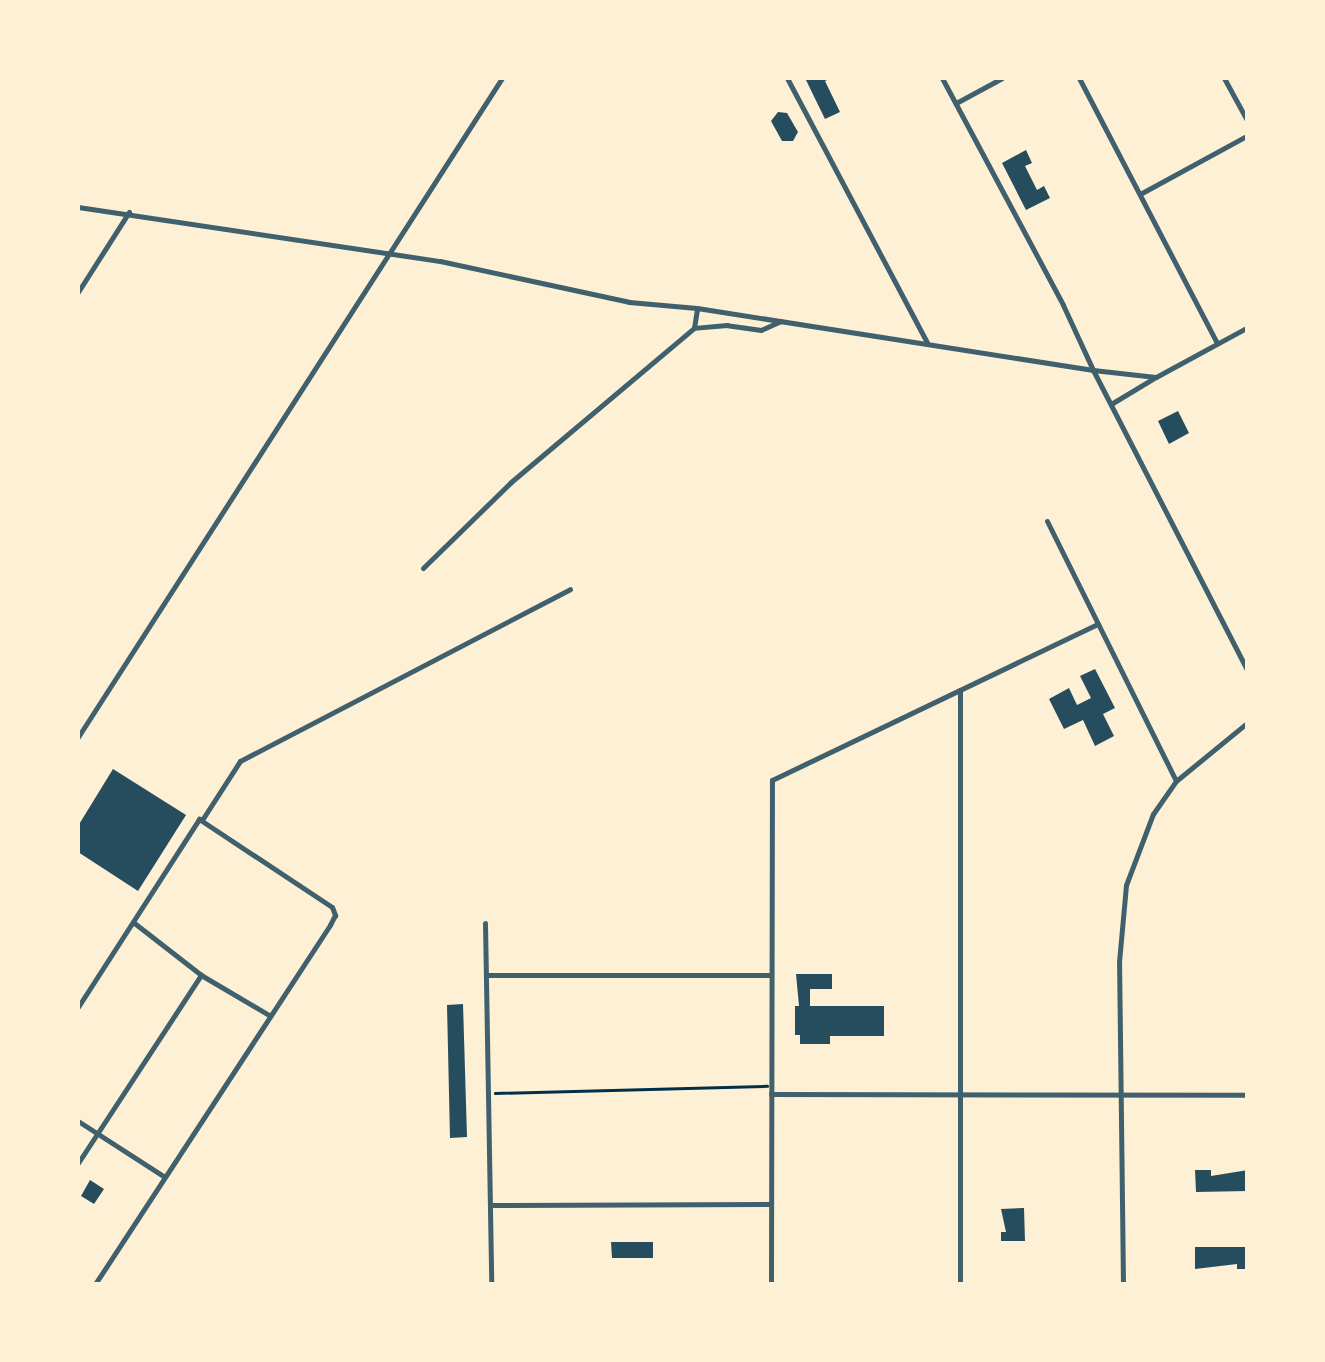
<!DOCTYPE html>
<html>
<head>
<meta charset="utf-8">
<style>
	body { margin:0 }
	#map { position:relative; width:1325px; height:1362px; overflow:hidden; background:#fdf0d5; font-family:Arial,sans-serif }
	div>[style] { position:absolute }
	.building>* { inset:0; background:#264d5e }
	.path>* { height:2.5px; margin:-1.25px; padding:0 1.25px; transform-origin:1.25px; border-radius:1.25px; background:#003049 }
	.minor>* { height:5px; margin:-2.5px; padding:0 2.5px; transform-origin:2.5px; border-radius:2.5px; background:#3f606c }
	.tertiary>* { height:5px; margin:-2.5px; padding:0 2.5px; transform-origin:2.5px; border-radius:2.5px; background:#3f606c }
	span { translate:-50% -50%; white-space:nowrap; text-align:center; line-height:1.15; -webkit-text-stroke:8px #fdf0d5; paint-order:stroke }
	.frame { position:absolute; inset:0; border:80px solid #fdf0d5; pointer-events:none }
</style>
</head>
<body>
<div id="map">
	<div class="building">
		<div style="clip-path:polygon(805px 78px,832px 78px,825px 81px,840px 112px,825px 119px)"></div>
		<div style="clip-path:polygon(787px 113px,798px 132px,793px 141px,782px 141px,771px 121px,778px 112px)"></div>
		<div style="clip-path:polygon(1026px 150px,1032px 163px,1025px 166px,1037px 190px,1044px 186px,1050px 198px,1026px 210px,1002px 163px)"></div>
		<div style="clip-path:polygon(1178px 411px,1189px 433px,1169px 444px,1158px 421px)"></div>
		<div style="clip-path:polygon(1095px 669px,1115px 708px,1103px 714px,1114px 736px,1095px 746px,1083px 720px,1064px 729px,1049px 699px,1069px 688px,1077px 705px,1091px 698px,1080px 676px)"></div>
		<div style="clip-path:polygon(113px 769px,186px 815px,138px 891px,78px 852px,78px 826px)"></div>
		<div style="clip-path:polygon(796px 974px,832px 974px,832px 989px,810px 989px,810px 1006px,884px 1006px,884px 1036px,830px 1036px,830px 1044px,800px 1044px,800px 1035px,795px 1035px,795px 1006px,799px 1006px)"></div>
		<div style="clip-path:polygon(463px 1004px,467px 1137px,450px 1138px,447px 1005px)"></div>
		<div style="clip-path:polygon(1195px 1170px,1211px 1170px,1211px 1176px,1248px 1170px,1248px 1191px,1196px 1192px)"></div>
		<div style="clip-path:polygon(90px 1180px,104px 1189px,94px 1204px,81px 1196px)"></div>
		<div style="clip-path:polygon(1024px 1208px,1025px 1241px,1001px 1241px,1001px 1232px,1006px 1232px,1001px 1209px)"></div>
		<div style="clip-path:polygon(611px 1242px,653px 1242px,653px 1258px,612px 1258px)"></div>
		<div style="clip-path:polygon(1195px 1247px,1248px 1247px,1248px 1269px,1237px 1269px,1237px 1264px,1195px 1269px)"></div>
	</div>
	<div class="path">
		<div style="left:495px;top:1093px;width:272px;rotate:-1.5deg"></div>
	</div>
	<div class="minor">
		<div style="left:787px;top:78px;width:299px;rotate:62.1deg"></div>
		<div style="left:942px;top:78px;width:257px;rotate:61.9deg"></div>
		<div style="left:1063px;top:305px;width:72px;rotate:65.2deg"></div>
		<div style="left:1093px;top:370px;width:63px;rotate:6.3deg"></div>
		<div style="left:1156px;top:377px;width:105px;rotate:-28.5deg"></div>
		<div style="left:1079px;top:78px;width:299px;rotate:62.5deg"></div>
		<div style="left:1224px;top:78px;width:50px;rotate:61.4deg"></div>
		<div style="left:956px;top:103px;width:52px;rotate:-28.5deg"></div>
		<div style="left:1140px;top:194px;width:123px;rotate:-28.6deg"></div>
		<div style="left:78px;top:207px;width:366px;rotate:8.5deg"></div>
		<div style="left:440px;top:261px;width:193px;rotate:12.2deg"></div>
		<div style="left:629px;top:302px;width:68px;rotate:5deg"></div>
		<div style="left:78px;top:292px;width:95px;rotate:-57.5deg"></div>
		<div style="left:1111px;top:404px;width:52px;rotate:-31deg"></div>
		<div style="left:1047px;top:521px;width:290px;rotate:63.6deg"></div>
		<div style="left:423px;top:568px;width:123px;rotate:-44.3deg"></div>
		<div style="left:511px;top:482px;width:239px;rotate:-40.1deg"></div>
		<div style="left:960px;top:690px;width:594px;rotate:90deg"></div>
		<div style="left:78px;top:737px;width:784px;rotate:-57.24deg"></div>
		<div style="left:202px;top:820px;width:70px;rotate:-57.2deg"></div>
		<div style="left:240px;top:761px;width:372px;rotate:-27.5deg"></div>
		<div style="left:133px;top:922px;width:86px;rotate:37.9deg"></div>
		<div style="left:201px;top:975px;width:79px;rotate:30.5deg"></div>
		<div style="left:485px;top:923px;width:361px;rotate:89deg"></div>
		<div style="left:486px;top:975px;width:285px"></div>
		<div style="left:78px;top:1007px;width:224px;rotate:-57.2deg"></div>
		<div style="left:199px;top:819px;width:159px;rotate:33.5deg"></div>
		<div style="left:332px;top:907px;width:9px;rotate:69deg"></div>
		<div style="left:335px;top:915px;width:11px;rotate:117deg"></div>
		<div style="left:330px;top:925px;width:429px;rotate:123.2deg"></div>
		<div style="left:771px;top:1094px;width:477px;rotate:0.1deg"></div>
		<div style="left:78px;top:1121px;width:103px;rotate:32.8deg"></div>
		<div style="left:78px;top:1163px;width:225px;rotate:-56.8deg"></div>
		<div style="left:491px;top:1205px;width:280px;rotate:-0.2deg"></div>
		<div style="left:771px;top:1284px;width:504px;rotate:-89.89deg"></div>
		<div style="left:772px;top:780px;width:361px;rotate:-25.6deg"></div>
	</div>
	<div class="tertiary">
		<div style="left:781px;top:321px;width:22px;rotate:156deg"></div>
		<div style="left:761px;top:330px;width:34px;rotate:-172deg"></div>
		<div style="left:727px;top:325px;width:33px;rotate:175deg"></div>
		<div style="left:694px;top:328px;width:20px;rotate:-81deg"></div>
		<div style="left:697px;top:308px;width:401px;rotate:8.9deg"></div>
		<div style="left:1093px;top:370px;width:339px;rotate:62.8deg"></div>
		<div style="left:1123px;top:1284px;width:322px;rotate:-90.7deg"></div>
		<div style="left:1119px;top:962px;width:77px;rotate:-84.8deg"></div>
		<div style="left:1126px;top:885px;width:76px;rotate:-69.2deg"></div>
		<div style="left:1153px;top:814px;width:40px;rotate:-55.1deg"></div>
		<div style="left:1176px;top:781px;width:93px;rotate:-39.3deg"></div>
	</div>
	<div class="frame"></div>
</div>
</body>
</html>
